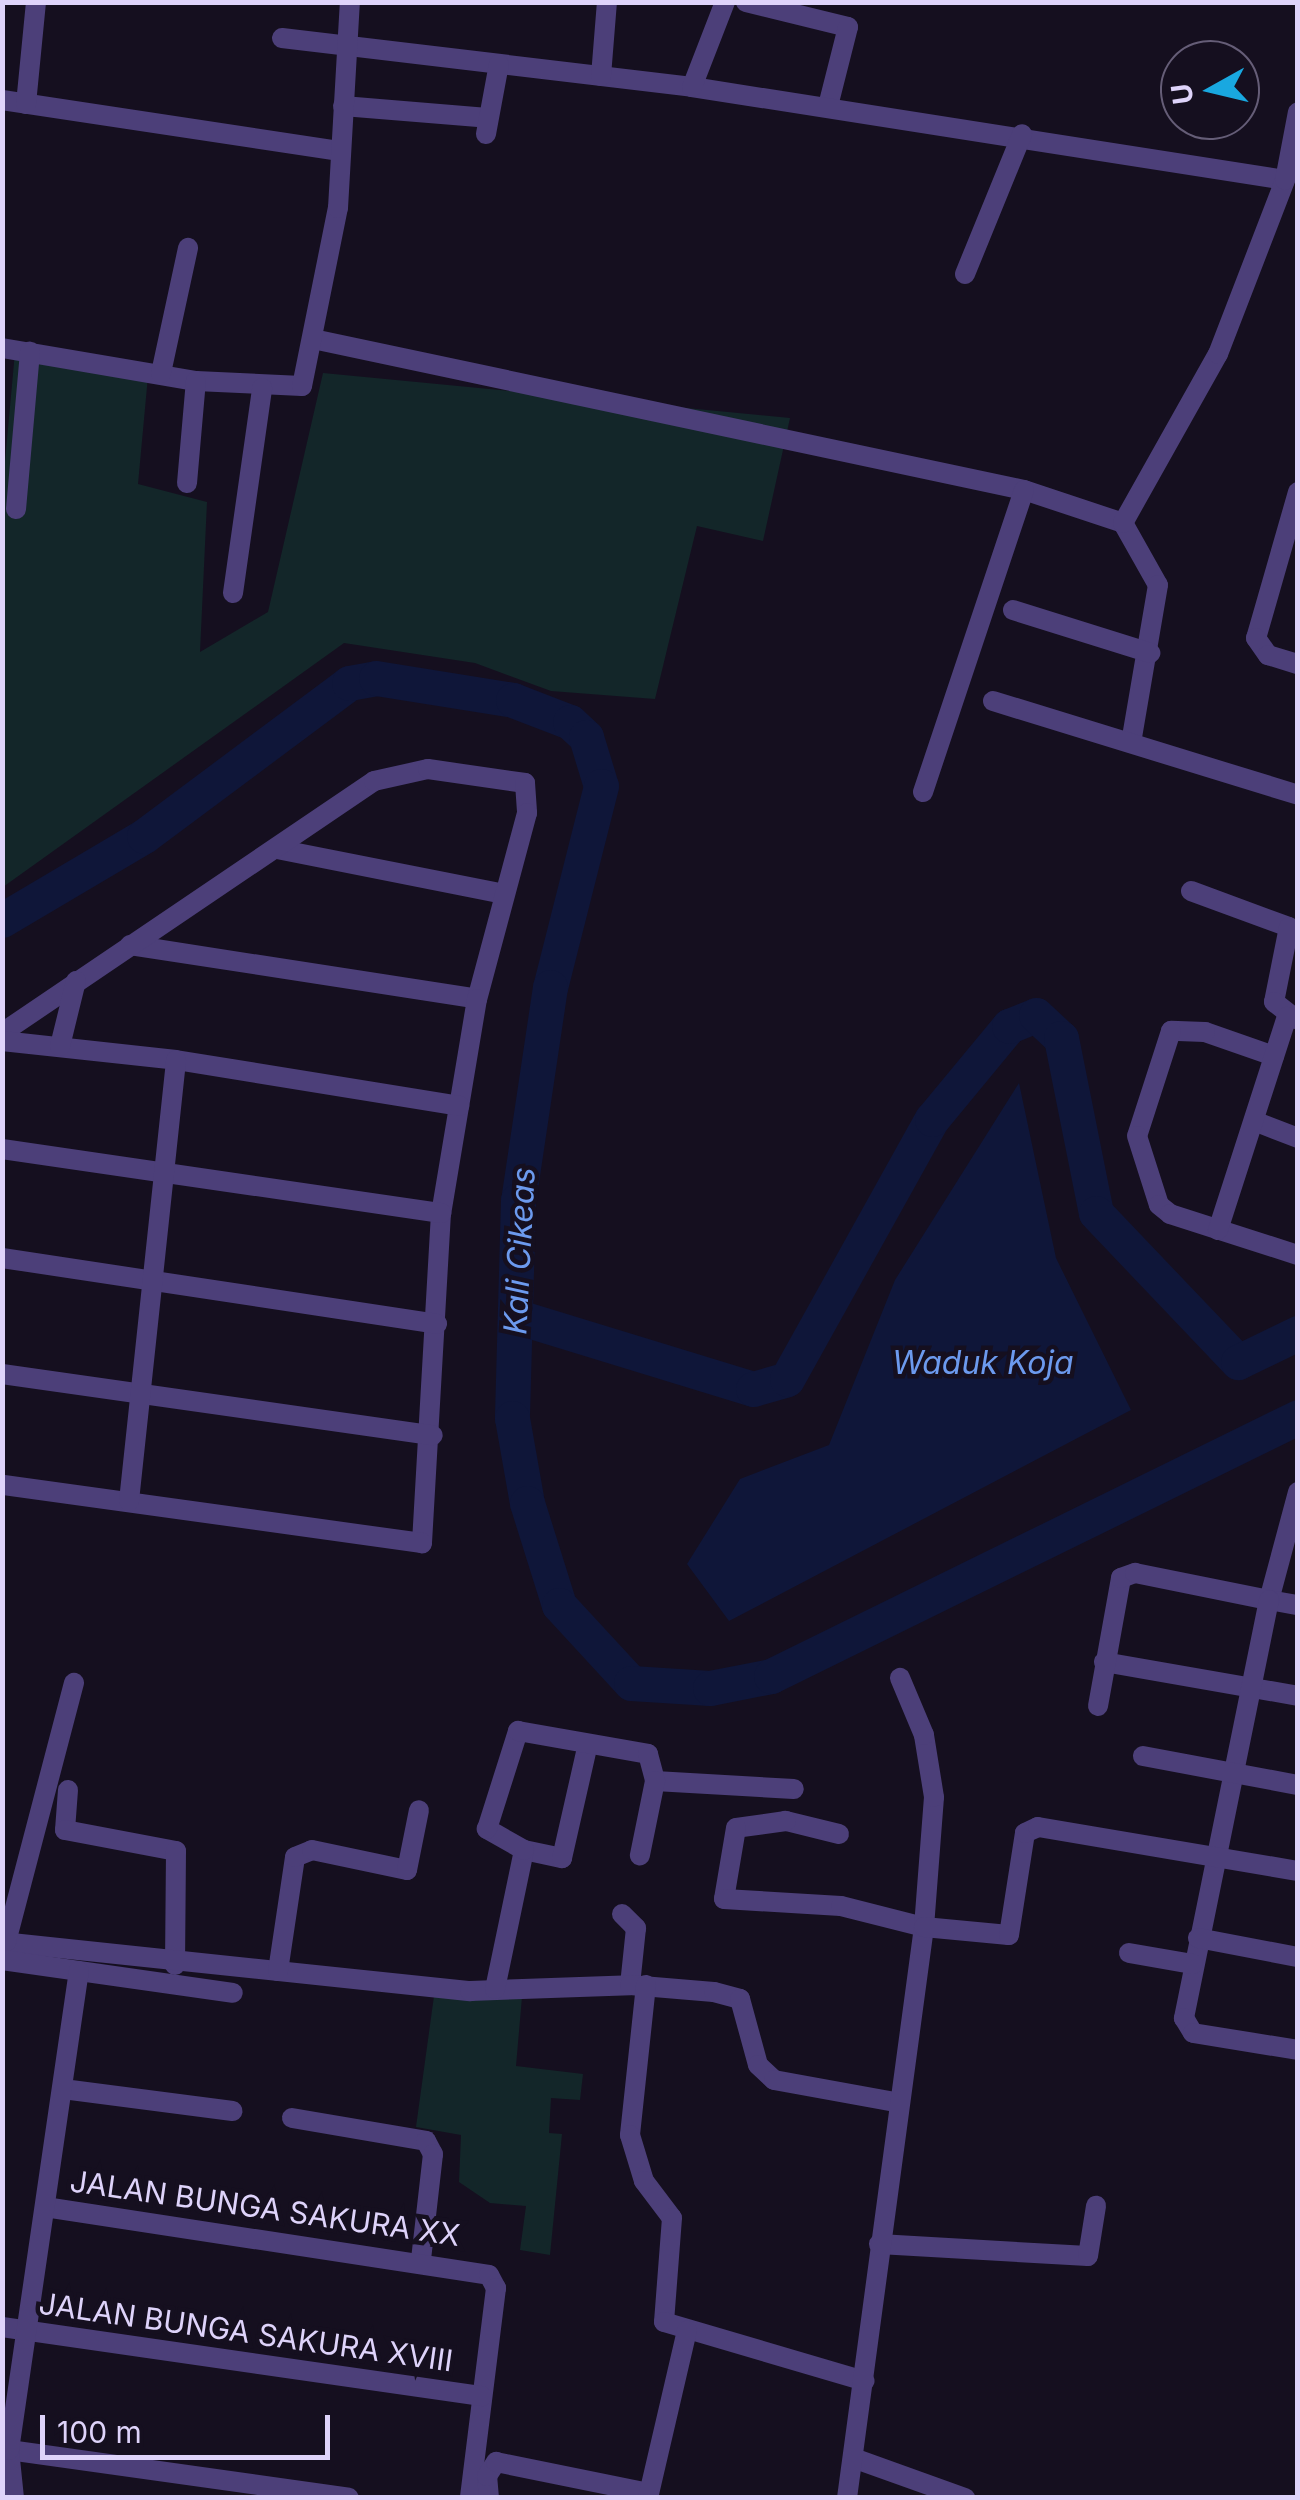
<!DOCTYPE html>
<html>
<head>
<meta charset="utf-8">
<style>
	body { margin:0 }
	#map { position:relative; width:1300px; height:2500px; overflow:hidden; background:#150f1f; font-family:Inter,sans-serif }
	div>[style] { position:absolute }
	.green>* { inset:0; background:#132629 }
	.water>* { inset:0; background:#0f1639 }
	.river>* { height:35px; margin:-17.5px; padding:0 17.5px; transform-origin:17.5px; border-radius:17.5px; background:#0f1639 }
	.minor>* { height:20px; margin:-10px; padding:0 10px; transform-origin:10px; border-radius:10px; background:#4c3f79 }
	span { translate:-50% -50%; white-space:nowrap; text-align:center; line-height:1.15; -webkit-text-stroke:9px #150f1f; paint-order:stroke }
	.street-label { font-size:30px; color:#ded3fa }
	.water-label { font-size:32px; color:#6c9aee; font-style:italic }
	.frame { position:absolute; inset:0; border:5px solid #ded3fa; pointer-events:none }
	.north { position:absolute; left:1160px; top:40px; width:100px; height:100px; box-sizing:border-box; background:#150f1f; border:2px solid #655d77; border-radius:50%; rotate:262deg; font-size:28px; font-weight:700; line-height:40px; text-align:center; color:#ded3fa }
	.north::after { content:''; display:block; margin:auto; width:35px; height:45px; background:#19a8e0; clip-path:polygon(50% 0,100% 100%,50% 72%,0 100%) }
	.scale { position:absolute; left:40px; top:2415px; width:290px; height:45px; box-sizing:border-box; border:5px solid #ded3fa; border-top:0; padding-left:12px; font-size:30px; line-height:35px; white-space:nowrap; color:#ded3fa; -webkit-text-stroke:8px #150f1f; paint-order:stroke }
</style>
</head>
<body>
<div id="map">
	<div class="green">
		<div style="clip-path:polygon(15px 352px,148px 376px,138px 484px,207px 502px,200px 652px,268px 612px,323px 373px,790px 418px,763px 541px,697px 526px,655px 699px,551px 691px,475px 663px,344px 643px,3px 887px,2px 494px)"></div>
		<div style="clip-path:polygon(434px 1996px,522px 1997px,516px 2066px,583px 2074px,580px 2100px,551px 2098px,549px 2133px,562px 2134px,550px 2255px,520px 2250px,526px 2206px,490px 2203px,459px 2182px,461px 2135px,416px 2127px)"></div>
	</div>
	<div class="water">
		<div style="clip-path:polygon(1019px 1083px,1056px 1258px,1131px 1410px,729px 1621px,687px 1564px,740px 1479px,829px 1445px,895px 1280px)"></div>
	</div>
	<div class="river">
		<div style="left:2px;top:920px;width:165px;rotate:-30.6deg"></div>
		<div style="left:144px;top:836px;width:256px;rotate:-36.7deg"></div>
		<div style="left:349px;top:683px;width:27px;rotate:-10deg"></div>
		<div style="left:376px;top:678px;width:139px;rotate:9.1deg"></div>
		<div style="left:513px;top:700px;width:61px;rotate:21.1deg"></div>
		<div style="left:570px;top:722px;width:22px;rotate:43deg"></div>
		<div style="left:586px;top:737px;width:51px;rotate:73deg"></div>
		<div style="left:601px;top:786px;width:207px;rotate:104.2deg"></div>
		<div style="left:550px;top:987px;width:215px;rotate:98.5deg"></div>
		<div style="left:518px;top:1200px;width:218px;rotate:91.6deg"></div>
		<div style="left:512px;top:1418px;width:86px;rotate:80deg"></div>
		<div style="left:527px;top:1503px;width:107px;rotate:72.6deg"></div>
		<div style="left:559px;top:1605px;width:106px;rotate:47.3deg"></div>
		<div style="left:631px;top:1683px;width:79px;rotate:3.6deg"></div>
		<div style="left:710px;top:1688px;width:62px;rotate:-11.1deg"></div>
		<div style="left:771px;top:1676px;width:587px;rotate:-26.17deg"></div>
		<div style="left:518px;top:1317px;width:246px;rotate:17deg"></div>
		<div style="left:753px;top:1389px;width:35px;rotate:-16deg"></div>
		<div style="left:787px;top:1379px;width:298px;rotate:-60.9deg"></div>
		<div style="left:932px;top:1119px;width:121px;rotate:-50.4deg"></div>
		<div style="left:1009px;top:1026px;width:29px;rotate:-22deg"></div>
		<div style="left:1036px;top:1015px;width:34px;rotate:43deg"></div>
		<div style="left:1061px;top:1038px;width:178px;rotate:78.7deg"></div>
		<div style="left:1096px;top:1213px;width:206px;rotate:46.4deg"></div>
		<div style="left:1238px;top:1362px;width:67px;rotate:-25.8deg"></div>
	</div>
	<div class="minor">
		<div style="left:746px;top:2px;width:105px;rotate:13.8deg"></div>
		<div style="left:848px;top:27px;width:81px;rotate:104.2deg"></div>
		<div style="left:282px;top:38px;width:413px;rotate:6.8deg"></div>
		<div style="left:692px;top:87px;width:600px;rotate:8.91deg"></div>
		<div style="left:601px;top:76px;width:74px;rotate:-85.4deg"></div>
		<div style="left:692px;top:87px;width:91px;rotate:-68.8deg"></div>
		<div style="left:2px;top:100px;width:342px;rotate:8.6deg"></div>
		<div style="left:26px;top:104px;width:102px;rotate:-84.4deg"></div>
		<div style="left:343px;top:106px;width:145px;rotate:4.7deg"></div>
		<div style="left:486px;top:134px;width:71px;rotate:-79.5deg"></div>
		<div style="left:965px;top:274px;width:151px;rotate:-67.8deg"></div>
		<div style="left:313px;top:339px;width:727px;rotate:11.99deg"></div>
		<div style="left:1024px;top:490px;width:104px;rotate:18.4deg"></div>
		<div style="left:1123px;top:523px;width:71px;rotate:60.6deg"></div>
		<div style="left:1158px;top:585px;width:160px;rotate:99.7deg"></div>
		<div style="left:2px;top:348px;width:197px;rotate:9.7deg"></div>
		<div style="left:196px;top:381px;width:106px;rotate:2.7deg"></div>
		<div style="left:302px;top:386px;width:182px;rotate:-78.6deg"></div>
		<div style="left:338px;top:208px;width:206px;rotate:-86.7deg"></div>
		<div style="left:161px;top:373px;width:128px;rotate:-77.8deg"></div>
		<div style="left:187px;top:483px;width:102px;rotate:-85deg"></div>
		<div style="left:1298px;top:492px;width:152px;rotate:106deg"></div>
		<div style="left:1256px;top:638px;width:21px;rotate:55deg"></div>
		<div style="left:1268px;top:655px;width:31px;rotate:17deg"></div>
		<div style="left:16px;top:509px;width:158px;rotate:-84.9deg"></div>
		<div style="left:1123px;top:523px;width:194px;rotate:-60.7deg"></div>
		<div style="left:1218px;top:354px;width:186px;rotate:-68.9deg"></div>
		<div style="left:1285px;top:180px;width:69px;rotate:-79.2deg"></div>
		<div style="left:233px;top:593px;width:207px;rotate:-81.9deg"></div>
		<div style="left:1013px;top:610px;width:144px;rotate:17.4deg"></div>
		<div style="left:993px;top:701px;width:319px;rotate:17.1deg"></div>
		<div style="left:923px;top:792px;width:318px;rotate:-71.5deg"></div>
		<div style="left:277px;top:849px;width:231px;rotate:11.2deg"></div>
		<div style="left:1191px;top:891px;width:104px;rotate:20.2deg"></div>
		<div style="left:1289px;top:927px;width:76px;rotate:101.3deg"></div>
		<div style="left:1274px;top:1002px;width:28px;rotate:38deg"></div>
		<div style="left:130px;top:945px;width:351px;rotate:8.8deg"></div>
		<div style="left:2px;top:1033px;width:449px;rotate:-34.1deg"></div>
		<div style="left:374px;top:781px;width:55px;rotate:-12.5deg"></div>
		<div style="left:428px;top:769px;width:98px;rotate:8.2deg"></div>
		<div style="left:525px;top:783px;width:30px;rotate:86deg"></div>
		<div style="left:527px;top:813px;width:193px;rotate:105deg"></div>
		<div style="left:477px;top:999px;width:217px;rotate:99.5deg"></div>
		<div style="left:441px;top:1213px;width:331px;rotate:93.3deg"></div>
		<div style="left:422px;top:1543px;width:424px;rotate:-172.1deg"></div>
		<div style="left:2px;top:1041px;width:175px;rotate:6.2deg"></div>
		<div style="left:176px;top:1060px;width:287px;rotate:9.2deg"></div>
		<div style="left:60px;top:1046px;width:67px;rotate:-76.2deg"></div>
		<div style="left:1274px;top:1056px;width:73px;rotate:-160.8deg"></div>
		<div style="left:1205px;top:1032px;width:34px;rotate:-178deg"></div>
		<div style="left:1171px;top:1031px;width:110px;rotate:107.9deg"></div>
		<div style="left:1137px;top:1136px;width:72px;rotate:72.3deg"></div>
		<div style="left:1159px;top:1205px;width:14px;rotate:39deg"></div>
		<div style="left:1170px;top:1214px;width:134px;rotate:17.8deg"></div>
		<div style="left:1254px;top:1121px;width:47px;rotate:21.1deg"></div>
		<div style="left:2px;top:1149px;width:444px;rotate:8.3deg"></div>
		<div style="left:1218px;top:1230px;width:224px;rotate:-72.1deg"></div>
		<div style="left:2px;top:1258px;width:440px;rotate:8.6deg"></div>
		<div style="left:2px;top:1374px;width:435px;rotate:8.1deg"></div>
		<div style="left:1298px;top:1492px;width:112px;rotate:105deg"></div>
		<div style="left:1269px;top:1600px;width:29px;rotate:10deg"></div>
		<div style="left:129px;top:1501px;width:443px;rotate:-83.9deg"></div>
		<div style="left:1104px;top:1662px;width:197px;rotate:9.9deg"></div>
		<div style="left:1098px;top:1706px;width:130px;rotate:-79.8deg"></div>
		<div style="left:1121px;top:1578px;width:15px;rotate:-20deg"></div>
		<div style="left:1135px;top:1573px;width:137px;rotate:11.4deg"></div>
		<div style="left:1269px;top:1600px;width:427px;rotate:101.5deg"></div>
		<div style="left:1184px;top:2018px;width:17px;rotate:59deg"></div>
		<div style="left:1193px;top:2033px;width:106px;rotate:9.2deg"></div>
		<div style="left:1143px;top:1756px;width:158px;rotate:10.6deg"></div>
		<div style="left:655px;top:1781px;width:139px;rotate:3.3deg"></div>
		<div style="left:68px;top:1790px;width:40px;rotate:94.3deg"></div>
		<div style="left:65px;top:1830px;width:113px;rotate:10.7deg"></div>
		<div style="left:176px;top:1851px;width:114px;rotate:90.5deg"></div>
		<div style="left:839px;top:1834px;width:55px;rotate:-166.2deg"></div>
		<div style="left:786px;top:1821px;width:50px;rotate:172deg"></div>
		<div style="left:736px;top:1828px;width:72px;rotate:99.6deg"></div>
		<div style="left:724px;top:1899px;width:117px;rotate:3.4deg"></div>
		<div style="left:841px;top:1906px;width:86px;rotate:14.2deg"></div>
		<div style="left:924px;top:1927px;width:130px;rotate:-85.6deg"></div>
		<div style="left:934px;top:1797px;width:63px;rotate:-99.2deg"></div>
		<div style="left:924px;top:1735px;width:62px;rotate:-112.8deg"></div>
		<div style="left:524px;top:1850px;width:39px;rotate:12deg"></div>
		<div style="left:562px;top:1858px;width:117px;rotate:-77.2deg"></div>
		<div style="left:622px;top:1914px;width:20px;rotate:45deg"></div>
		<div style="left:636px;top:1928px;width:57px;rotate:96deg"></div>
		<div style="left:1198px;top:1938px;width:102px;rotate:10.8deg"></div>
		<div style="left:2px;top:1942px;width:471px;rotate:6deg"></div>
		<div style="left:470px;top:1991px;width:160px;rotate:-2.1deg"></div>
		<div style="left:630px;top:1985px;width:84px;rotate:4.8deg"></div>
		<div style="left:714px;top:1992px;width:27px;rotate:15deg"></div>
		<div style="left:740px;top:1999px;width:68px;rotate:74.7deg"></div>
		<div style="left:758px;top:2065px;width:22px;rotate:43deg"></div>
		<div style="left:774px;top:2080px;width:123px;rotate:10.3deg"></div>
		<div style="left:6px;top:1942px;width:268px;rotate:-75.3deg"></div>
		<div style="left:1129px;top:1953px;width:65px;rotate:9.8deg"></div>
		<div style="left:2px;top:1960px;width:233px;rotate:8.1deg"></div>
		<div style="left:278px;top:1971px;width:115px;rotate:-81.5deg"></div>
		<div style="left:295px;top:1857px;width:18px;rotate:-22deg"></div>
		<div style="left:312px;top:1850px;width:97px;rotate:11.9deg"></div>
		<div style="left:407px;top:1870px;width:61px;rotate:-78.7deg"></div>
		<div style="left:646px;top:1985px;width:151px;rotate:96.1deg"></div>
		<div style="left:630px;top:2135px;width:48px;rotate:73.1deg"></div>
		<div style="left:644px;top:2181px;width:46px;rotate:52.9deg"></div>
		<div style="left:672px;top:2218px;width:104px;rotate:94.4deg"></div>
		<div style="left:664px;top:2322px;width:209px;rotate:16.4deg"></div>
		<div style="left:495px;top:1989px;width:142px;rotate:-78.2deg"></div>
		<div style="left:524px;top:1850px;width:43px;rotate:-150.4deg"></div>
		<div style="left:487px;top:1829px;width:103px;rotate:-72.4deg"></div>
		<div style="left:518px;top:1731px;width:132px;rotate:10deg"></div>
		<div style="left:648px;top:1754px;width:28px;rotate:75deg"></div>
		<div style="left:655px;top:1781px;width:76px;rotate:101.5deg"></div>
		<div style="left:63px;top:2089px;width:171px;rotate:7.4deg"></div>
		<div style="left:292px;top:2118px;width:136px;rotate:9.7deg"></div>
		<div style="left:426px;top:2141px;width:15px;rotate:62deg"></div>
		<div style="left:433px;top:2154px;width:106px;rotate:96.5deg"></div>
		<div style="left:45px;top:2207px;width:449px;rotate:8.7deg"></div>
		<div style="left:489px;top:2275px;width:15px;rotate:62deg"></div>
		<div style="left:496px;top:2288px;width:212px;rotate:97.1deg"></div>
		<div style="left:879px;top:2244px;width:209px;rotate:3.3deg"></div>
		<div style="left:1088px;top:2256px;width:51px;rotate:-80.9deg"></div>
		<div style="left:2px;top:2327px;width:485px;rotate:8.2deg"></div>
		<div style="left:9px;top:2450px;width:343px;rotate:8deg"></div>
		<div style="left:856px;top:2459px;width:116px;rotate:19.7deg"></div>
		<div style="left:14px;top:2498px;width:48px;rotate:-95.9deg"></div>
		<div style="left:9px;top:2450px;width:484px;rotate:-81.7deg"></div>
		<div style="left:489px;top:2498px;width:22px;rotate:-95deg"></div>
		<div style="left:487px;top:2476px;width:17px;rotate:-57deg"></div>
		<div style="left:496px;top:2462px;width:156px;rotate:11.5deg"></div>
		<div style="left:648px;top:2498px;width:172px;rotate:-76.9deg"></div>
		<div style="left:847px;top:2498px;width:576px;rotate:-82.32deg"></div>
		<div style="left:924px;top:1927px;width:85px;rotate:5.4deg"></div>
		<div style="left:1009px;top:1935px;width:103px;rotate:-81.1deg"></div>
		<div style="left:1025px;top:1833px;width:14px;rotate:-25deg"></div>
		<div style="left:1038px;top:1827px;width:264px;rotate:9.6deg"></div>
	</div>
	<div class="street-label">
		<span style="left:265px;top:2208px;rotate:8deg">JALAN BUNGA SAKURA XX</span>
		<span style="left:246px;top:2332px;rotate:8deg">JALAN BUNGA SAKURA XVIII</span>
	</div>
	<div class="water-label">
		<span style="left:520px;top:1251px;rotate:-87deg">Kali Cikeas</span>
		<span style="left:983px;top:1363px">Waduk Koja</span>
	</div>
	<div class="frame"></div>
	<div class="north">U</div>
	<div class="scale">100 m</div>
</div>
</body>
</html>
